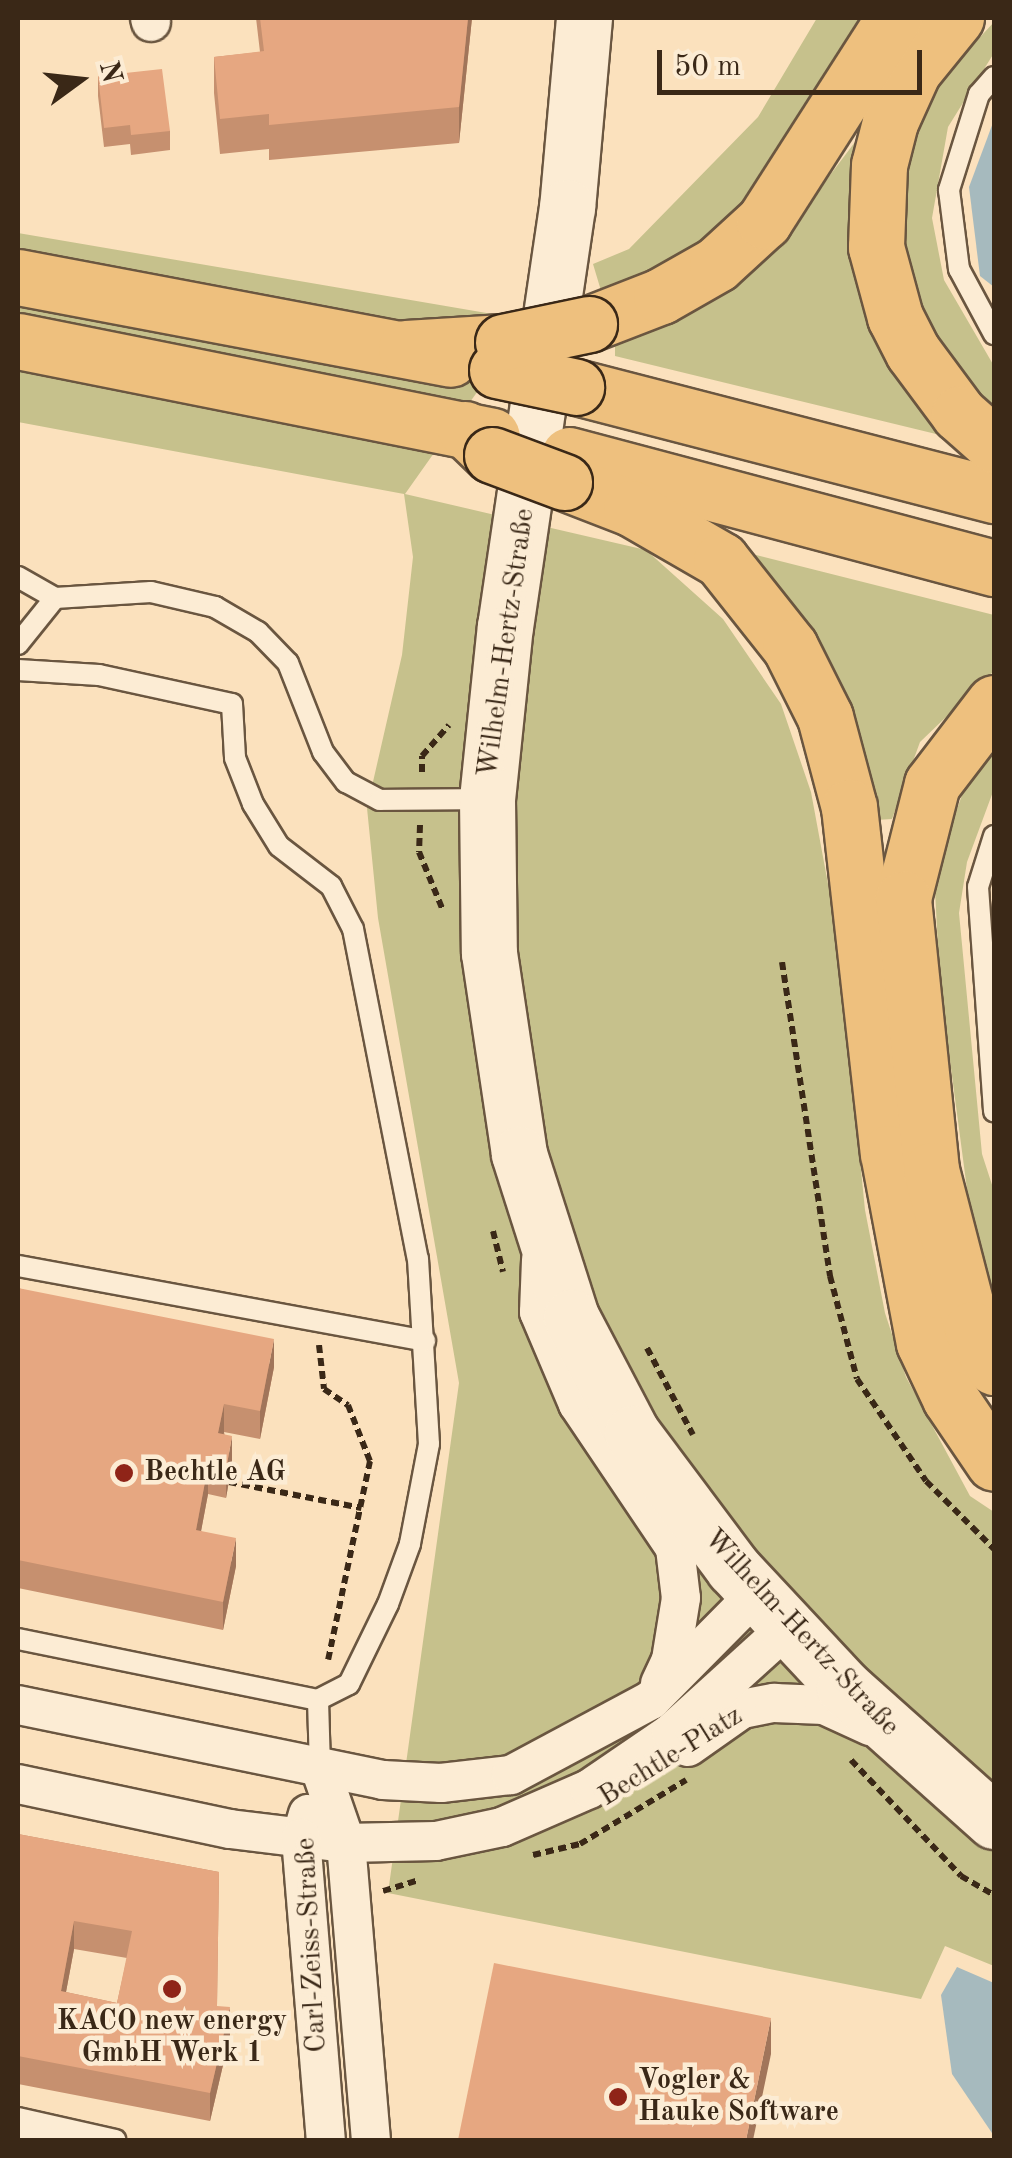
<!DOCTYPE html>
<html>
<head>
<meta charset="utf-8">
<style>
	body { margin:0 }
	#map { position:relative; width:1012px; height:2158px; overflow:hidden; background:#fbe1bd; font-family:"Old Standard TT",serif }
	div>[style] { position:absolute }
	.green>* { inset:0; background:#c6c18c }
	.water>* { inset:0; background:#a6babe }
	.path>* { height:6px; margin-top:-3px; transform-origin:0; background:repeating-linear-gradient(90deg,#3a2817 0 8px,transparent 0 13px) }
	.roads { filter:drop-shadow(2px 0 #6a5640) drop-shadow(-2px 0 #6a5640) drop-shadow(0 2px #6a5640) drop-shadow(0 -2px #6a5640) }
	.service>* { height:20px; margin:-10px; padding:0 10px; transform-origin:10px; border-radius:10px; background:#fcecd4 }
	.minor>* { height:38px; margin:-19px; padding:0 19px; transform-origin:19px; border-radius:19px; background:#fcecd4 }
	.secondary>* { height:55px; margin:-27.5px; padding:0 27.5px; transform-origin:27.5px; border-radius:27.5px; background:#fcecd4 }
	.trunk>* { height:55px; margin:-27.5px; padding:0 27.5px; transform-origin:27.5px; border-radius:27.5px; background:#eec07e }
	.motorway>* { height:55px; margin:-27.5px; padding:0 27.5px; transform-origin:27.5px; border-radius:27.5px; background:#eec07e }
	.bridges { filter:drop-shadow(2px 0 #3a2817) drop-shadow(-2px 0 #3a2817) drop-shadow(0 2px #3a2817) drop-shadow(0 -2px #3a2817) }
	.trunk-bridge>* { height:55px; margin:-27.5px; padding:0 27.5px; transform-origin:27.5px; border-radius:27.5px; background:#eec07e }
	.motorway-bridge>* { height:55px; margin:-27.5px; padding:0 27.5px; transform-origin:27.5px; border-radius:27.5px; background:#eec07e }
	.wall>* { inset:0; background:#c6906f }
	.shaded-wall>* { inset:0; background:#a1755a }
	.building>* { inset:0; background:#e6a781 }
	.dots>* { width:28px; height:28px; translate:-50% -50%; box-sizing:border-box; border:5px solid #fcecd4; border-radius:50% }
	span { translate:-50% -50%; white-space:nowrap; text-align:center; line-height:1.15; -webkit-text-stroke:9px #fcecd4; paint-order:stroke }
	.street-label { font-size:28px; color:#3a2817 }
	.poi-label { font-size:28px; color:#3a2817; font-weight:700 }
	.left { translate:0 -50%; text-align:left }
	.frame { position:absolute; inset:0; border:20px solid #3a2817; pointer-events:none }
	.north { position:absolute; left:30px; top:30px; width:100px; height:100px; -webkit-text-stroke:8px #fcecd4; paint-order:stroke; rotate:75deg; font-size:28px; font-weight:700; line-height:40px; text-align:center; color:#3a2817 }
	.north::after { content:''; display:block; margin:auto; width:35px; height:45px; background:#3a2817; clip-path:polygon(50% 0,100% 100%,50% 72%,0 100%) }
	.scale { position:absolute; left:657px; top:50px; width:265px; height:45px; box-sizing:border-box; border:5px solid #3a2817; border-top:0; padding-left:12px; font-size:30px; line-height:35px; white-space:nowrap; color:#3a2817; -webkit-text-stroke:8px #fcecd4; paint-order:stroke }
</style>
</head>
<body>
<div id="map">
	<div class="green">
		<div style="clip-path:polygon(817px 18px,864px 18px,786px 161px,690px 255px,605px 304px,593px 264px,629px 249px,758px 117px)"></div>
		<div style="clip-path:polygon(994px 22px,994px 53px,948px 127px,932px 218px,944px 280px,994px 366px,994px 411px,949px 369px,916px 313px,901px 224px,911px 152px,937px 84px)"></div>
		<div style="clip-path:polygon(858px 138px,896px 372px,937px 426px,936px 434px,615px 356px,615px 345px,797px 219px)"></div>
		<div style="clip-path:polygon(18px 233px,528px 320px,405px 494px,646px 550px,723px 619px,781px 704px,811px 792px,838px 938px,865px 1210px,885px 1313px,906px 1377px,970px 1496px,994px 1512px,994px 1966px,945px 1946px,921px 1999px,388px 1893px,459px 1383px,378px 918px,367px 808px,402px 655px,413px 557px,404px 494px,18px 422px)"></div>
		<div style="clip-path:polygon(732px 549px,994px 615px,994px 671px,920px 742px,892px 819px,876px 820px)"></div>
		<div style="clip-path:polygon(994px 750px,994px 789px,967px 862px,959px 913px,982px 1154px,994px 1191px,994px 1301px,974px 1242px,940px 985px,934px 872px,969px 776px)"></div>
	</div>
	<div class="water">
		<div style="clip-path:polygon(994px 120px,994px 287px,980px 276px,969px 187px)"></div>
		<div style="clip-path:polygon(957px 1967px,994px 1983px,994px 2136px,952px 2074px,941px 1995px)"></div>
	</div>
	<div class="path">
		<div style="left:422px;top:772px;width:16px;rotate:-90deg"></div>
		<div style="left:422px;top:756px;width:41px;rotate:-48.9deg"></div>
		<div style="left:420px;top:825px;width:27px;rotate:92deg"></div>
		<div style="left:419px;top:852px;width:61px;rotate:67.7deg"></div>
		<div style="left:782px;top:962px;width:318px;rotate:81.3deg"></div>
		<div style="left:830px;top:1276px;width:106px;rotate:75.3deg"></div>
		<div style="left:857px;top:1379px;width:123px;rotate:55.9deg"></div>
		<div style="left:926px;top:1481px;width:96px;rotate:45deg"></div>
		<div style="left:493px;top:1231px;width:42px;rotate:76.3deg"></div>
		<div style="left:319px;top:1345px;width:44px;rotate:83.5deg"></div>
		<div style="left:324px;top:1389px;width:29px;rotate:34deg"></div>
		<div style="left:348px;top:1405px;width:60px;rotate:68.6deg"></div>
		<div style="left:370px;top:1461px;width:203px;rotate:101.9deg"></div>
		<div style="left:647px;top:1348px;width:98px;rotate:62.1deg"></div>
		<div style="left:229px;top:1482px;width:135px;rotate:11.1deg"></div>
		<div style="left:851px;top:1760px;width:160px;rotate:46.5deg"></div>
		<div style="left:961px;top:1876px;width:38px;rotate:30deg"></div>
		<div style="left:533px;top:1855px;width:48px;rotate:-13.2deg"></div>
		<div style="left:580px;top:1844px;width:124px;rotate:-31.1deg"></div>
		<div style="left:383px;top:1891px;width:38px;rotate:-17deg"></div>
	</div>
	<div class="roads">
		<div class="service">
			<div style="left:994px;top:77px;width:23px;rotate:131deg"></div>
			<div style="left:979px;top:94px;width:101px;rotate:107.4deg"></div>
			<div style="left:949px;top:190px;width:80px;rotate:82.8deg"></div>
			<div style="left:959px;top:269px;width:74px;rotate:61.7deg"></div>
			<div style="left:18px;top:577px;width:43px;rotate:29.6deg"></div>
			<div style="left:55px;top:598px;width:96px;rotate:-3.6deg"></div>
			<div style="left:151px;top:592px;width:66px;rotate:13.2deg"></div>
			<div style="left:215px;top:607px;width:50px;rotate:30.2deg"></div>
			<div style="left:258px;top:632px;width:43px;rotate:45.9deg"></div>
			<div style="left:288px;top:663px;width:96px;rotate:68.5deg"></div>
			<div style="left:323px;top:752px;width:38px;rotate:53deg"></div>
			<div style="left:346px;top:782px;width:38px;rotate:28deg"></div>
			<div style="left:380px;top:800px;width:105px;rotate:-0.5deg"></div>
			<div style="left:18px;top:644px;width:59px;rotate:-51.2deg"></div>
			<div style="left:18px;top:670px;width:81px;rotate:3.5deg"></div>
			<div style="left:99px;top:675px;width:136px;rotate:12.3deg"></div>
			<div style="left:232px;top:704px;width:54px;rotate:86.8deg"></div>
			<div style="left:235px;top:758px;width:49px;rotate:68.6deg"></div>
			<div style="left:253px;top:804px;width:49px;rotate:58.2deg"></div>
			<div style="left:279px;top:846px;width:66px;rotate:37.6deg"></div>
			<div style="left:331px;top:886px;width:48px;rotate:62.9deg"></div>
			<div style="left:353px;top:929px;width:336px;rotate:78.9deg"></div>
			<div style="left:418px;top:1259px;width:185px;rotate:86.6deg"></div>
			<div style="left:429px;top:1444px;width:102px;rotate:100.8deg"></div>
			<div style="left:410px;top:1544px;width:64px;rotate:110.1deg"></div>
			<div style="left:388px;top:1604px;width:89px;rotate:116deg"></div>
			<div style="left:349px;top:1684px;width:35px;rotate:153deg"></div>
			<div style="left:994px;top:836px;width:53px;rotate:107.4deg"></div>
			<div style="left:978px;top:887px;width:225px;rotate:85.9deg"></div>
			<div style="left:18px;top:1266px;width:414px;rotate:10.4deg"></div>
			<div style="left:18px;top:1639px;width:306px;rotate:11.5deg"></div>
			<div style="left:318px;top:1700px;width:68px;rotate:88.3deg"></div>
			<div style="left:18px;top:2118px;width:100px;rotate:12.7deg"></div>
			<div style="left:18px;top:2137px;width:51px;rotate:2.2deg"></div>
		</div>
		<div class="minor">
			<div style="left:150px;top:18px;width:4px;rotate:76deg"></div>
			<div style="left:541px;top:1260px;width:52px;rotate:92.2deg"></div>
			<div style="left:539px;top:1312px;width:100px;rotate:67deg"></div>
			<div style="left:578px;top:1404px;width:174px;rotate:56deg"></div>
			<div style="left:675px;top:1548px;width:50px;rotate:83.2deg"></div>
			<div style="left:681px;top:1598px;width:63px;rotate:99.2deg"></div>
			<div style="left:671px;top:1660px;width:26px;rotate:115deg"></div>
			<div style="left:18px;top:1705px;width:373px;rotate:11.6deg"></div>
			<div style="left:383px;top:1780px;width:58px;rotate:3deg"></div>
			<div style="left:441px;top:1783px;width:70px;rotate:-6.5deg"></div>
			<div style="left:511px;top:1775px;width:159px;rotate:-28.2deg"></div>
			<div style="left:651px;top:1700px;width:151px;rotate:-45.3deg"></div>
			<div style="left:688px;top:1747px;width:66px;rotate:-35.1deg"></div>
			<div style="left:742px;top:1709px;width:33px;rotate:-11deg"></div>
			<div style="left:774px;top:1703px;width:50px;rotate:2.3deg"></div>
			<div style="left:824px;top:1705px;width:51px;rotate:24.5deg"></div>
			<div style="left:320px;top:1768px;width:79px;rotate:70.9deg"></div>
			<div style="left:346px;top:1843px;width:298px;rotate:85.2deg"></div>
			<div style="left:18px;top:1784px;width:217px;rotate:12deg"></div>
			<div style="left:230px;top:1829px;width:117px;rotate:6.9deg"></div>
			<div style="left:346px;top:1843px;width:90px;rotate:-1.3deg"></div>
			<div style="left:436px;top:1841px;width:67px;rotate:-12deg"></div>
			<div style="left:502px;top:1827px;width:95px;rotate:-23.6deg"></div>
			<div style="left:589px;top:1789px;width:99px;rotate:-34.3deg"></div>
			<div style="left:671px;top:1733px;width:159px;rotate:-42.2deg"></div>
			<div style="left:308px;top:1814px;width:25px;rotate:106deg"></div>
			<div style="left:301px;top:1838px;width:303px;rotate:85.3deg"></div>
		</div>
		<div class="secondary">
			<div style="left:584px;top:18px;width:190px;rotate:95.1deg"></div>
			<div style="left:567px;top:207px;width:423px;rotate:98.4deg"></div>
			<div style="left:505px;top:625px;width:175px;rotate:95.9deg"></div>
			<div style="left:487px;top:799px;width:154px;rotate:89.3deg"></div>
			<div style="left:489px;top:953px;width:203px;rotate:81.5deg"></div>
			<div style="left:519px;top:1154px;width:171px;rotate:72.3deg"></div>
			<div style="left:571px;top:1317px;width:131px;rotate:62.3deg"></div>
			<div style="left:632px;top:1433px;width:169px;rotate:53.2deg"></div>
			<div style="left:733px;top:1568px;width:163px;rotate:47deg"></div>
			<div style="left:844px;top:1687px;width:201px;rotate:41.8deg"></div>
		</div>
		<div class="trunk">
			<div style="left:18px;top:277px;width:440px;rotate:10.7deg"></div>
			<div style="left:18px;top:341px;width:483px;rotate:11.3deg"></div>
			<div style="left:576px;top:387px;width:432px;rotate:14.5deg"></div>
			<div style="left:569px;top:455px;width:440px;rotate:14.9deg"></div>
		</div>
		<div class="motorway">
			<div style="left:956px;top:18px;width:68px;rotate:129.1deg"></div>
			<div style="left:913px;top:71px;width:56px;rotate:114.3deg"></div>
			<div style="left:890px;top:122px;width:44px;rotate:104.3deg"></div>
			<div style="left:879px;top:165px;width:82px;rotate:92.1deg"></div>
			<div style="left:876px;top:247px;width:73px;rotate:74.8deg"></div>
			<div style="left:895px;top:317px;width:39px;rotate:63deg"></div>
			<div style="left:913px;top:352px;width:77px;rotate:53.4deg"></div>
			<div style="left:959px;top:414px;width:47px;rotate:41.5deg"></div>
			<div style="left:589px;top:324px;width:77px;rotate:-21.3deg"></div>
			<div style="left:661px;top:296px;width:64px;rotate:-29.7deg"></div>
			<div style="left:717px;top:264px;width:64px;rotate:-42.5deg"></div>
			<div style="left:764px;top:221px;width:241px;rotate:-57.4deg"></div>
			<div style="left:406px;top:348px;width:97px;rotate:-3.5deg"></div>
			<div style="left:465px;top:429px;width:37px;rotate:44deg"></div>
			<div style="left:564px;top:482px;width:72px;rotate:21.2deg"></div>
			<div style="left:631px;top:508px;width:104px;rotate:30deg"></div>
			<div style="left:721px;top:560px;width:111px;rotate:51.6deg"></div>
			<div style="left:790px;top:647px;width:78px;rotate:63.4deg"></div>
			<div style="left:825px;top:717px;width:93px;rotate:75.1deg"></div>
			<div style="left:849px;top:807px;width:348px;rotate:83.6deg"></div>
			<div style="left:888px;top:1153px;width:193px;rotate:79.3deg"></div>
			<div style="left:924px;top:1343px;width:61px;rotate:64.7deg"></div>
			<div style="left:950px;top:1398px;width:78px;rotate:55.9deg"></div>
			<div style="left:994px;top:703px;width:102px;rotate:127.4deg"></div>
			<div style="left:932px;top:784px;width:119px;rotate:104.2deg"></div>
			<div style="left:903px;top:899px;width:272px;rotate:84.1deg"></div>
			<div style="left:931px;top:1170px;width:164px;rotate:75.5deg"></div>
			<div style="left:972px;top:1329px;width:44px;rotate:59.9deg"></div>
		</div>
	</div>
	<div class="bridges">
		<div class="trunk-bridge">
			<div style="left:497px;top:370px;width:81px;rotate:12.1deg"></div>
		</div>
		<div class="motorway-bridge">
			<div style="left:503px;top:342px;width:88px;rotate:-11.8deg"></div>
			<div style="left:492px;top:455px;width:77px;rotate:20.6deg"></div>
		</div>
	</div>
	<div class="wall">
		<div style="clip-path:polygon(256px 18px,472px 18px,459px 143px,269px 160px,269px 149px,220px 154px,214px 93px,214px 57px,260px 52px)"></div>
		<div style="clip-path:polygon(98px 76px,170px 131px,170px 150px,131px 155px,130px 144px,104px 147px,98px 96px)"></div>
		<div style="clip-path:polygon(18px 1288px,274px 1367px,260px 1439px,224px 1432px,232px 1464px,226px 1498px,208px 1494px,201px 1531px,236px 1566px,223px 1630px,18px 1588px)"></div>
		<div style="clip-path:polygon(evenodd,18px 1834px,219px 1872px,217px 2006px,230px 2035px,210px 2121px,18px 2084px,18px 1834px,74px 1949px,127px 1958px,117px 2003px,66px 1992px,74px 1949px)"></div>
	</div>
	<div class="shaded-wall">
		<div style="clip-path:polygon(468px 18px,472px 18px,459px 143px,459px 107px)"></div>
		<div style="clip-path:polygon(274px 1339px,274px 1367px,260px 1439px,260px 1411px)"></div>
		<div style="clip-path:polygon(224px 1404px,224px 1432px,218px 1461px,218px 1433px)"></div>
		<div style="clip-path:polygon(232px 1436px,232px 1464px,226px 1498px,226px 1470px)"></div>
		<div style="clip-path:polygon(208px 1466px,208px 1494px,196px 1558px,196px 1530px)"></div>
		<div style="clip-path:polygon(236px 1538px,236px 1566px,223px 1630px,223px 1602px)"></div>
		<div style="clip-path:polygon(74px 1921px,74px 1949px,61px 2019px,61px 1991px)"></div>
		<div style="clip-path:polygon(230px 2007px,230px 2035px,210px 2121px,210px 2093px)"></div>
		<div style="clip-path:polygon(771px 2018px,771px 2054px,753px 2140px,746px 2140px)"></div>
	</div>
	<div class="building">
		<div style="clip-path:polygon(260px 18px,468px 18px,459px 107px,269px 125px,269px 114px,220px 119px,214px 57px,264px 51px)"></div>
		<div style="clip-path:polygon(162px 69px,170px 131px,131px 135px,130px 125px,104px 128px,98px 76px)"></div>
		<div style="clip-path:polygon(18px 1288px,274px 1339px,260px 1411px,224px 1404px,218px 1433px,232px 1436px,226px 1470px,208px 1466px,196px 1530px,236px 1538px,223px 1602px,18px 1560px)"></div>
		<div style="clip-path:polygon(evenodd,18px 1834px,219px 1872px,217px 2006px,230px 2007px,210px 2093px,18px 2056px,18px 1834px,74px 1921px,132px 1931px,117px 2003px,61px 1991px,74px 1921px)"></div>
		<div style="clip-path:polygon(494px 1963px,771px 2018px,746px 2140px,458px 2140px)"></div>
	</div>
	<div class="dots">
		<div style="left:124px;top:1473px;background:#8f2418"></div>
		<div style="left:172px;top:1989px;background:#8f2418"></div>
		<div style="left:618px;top:2097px;background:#8f2418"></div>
	</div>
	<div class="street-label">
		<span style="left:507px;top:643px;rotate:-82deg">Wilhelm-Hertz-Straße</span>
		<span style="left:801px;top:1633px;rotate:47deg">Wilhelm-Hertz-Straße</span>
		<span style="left:671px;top:1757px;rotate:-32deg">Bechtle-Platz</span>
		<span style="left:312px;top:1945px;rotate:-93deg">Carl-Zeiss-Straße</span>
	</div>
	<div class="poi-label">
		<span class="left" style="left:144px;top:1473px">Bechtle AG</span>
		<span style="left:172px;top:2038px">KACO new energy<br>GmbH Werk 1</span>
		<span class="left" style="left:638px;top:2097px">Vogler &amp;<br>Hauke Software</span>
	</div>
	<div class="frame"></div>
	<div class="north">N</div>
	<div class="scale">50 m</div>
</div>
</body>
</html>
